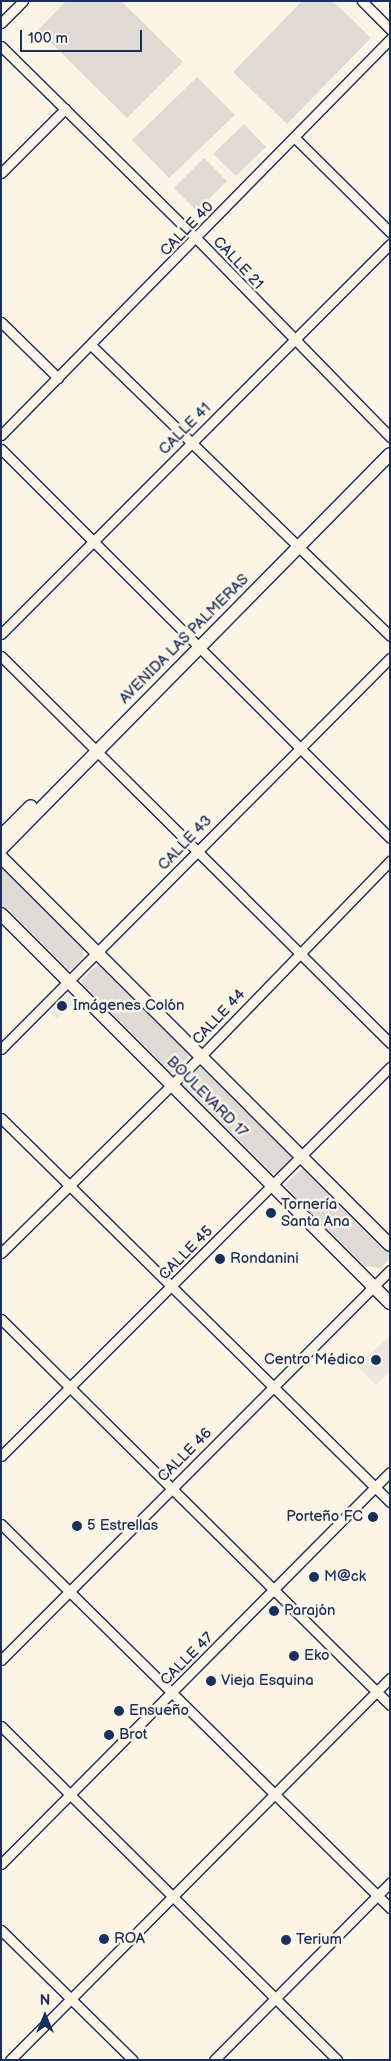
<!DOCTYPE html>
<html>
<head>
<meta charset="utf-8">
<style>
	body { margin:0 }
	#map { position:relative; width:391px; height:2061px; overflow:hidden; background:#fcf5e5; font-family:"Balsamiq Sans",sans-serif }
	div>[style] { position:absolute }
	.built>* { inset:0; background:#ece7dc }
	.green>* { inset:0; background:#dfdbd4 }
	.roads { filter:drop-shadow(1px 0 #1b2f5e) drop-shadow(-1px 0 #1b2f5e) drop-shadow(0 1px #1b2f5e) drop-shadow(0 -1px #1b2f5e) }
	.street>* { height:9px; margin:-4.5px; padding:0 4.5px; transform-origin:4.5px; border-radius:4.5px; background:#fcf5e5 }
	.secondary>* { height:12px; margin:-6px; padding:0 6px; transform-origin:6px; border-radius:6px; background:#fcf5e5 }
	.dots>* { width:14px; height:14px; translate:-50% -50%; box-sizing:border-box; border:2px solid #fcf5e5; border-radius:50% }
	span { translate:-50% -50%; white-space:nowrap; text-align:center; line-height:1.15; -webkit-text-stroke:5px #fcf5e5; paint-order:stroke }
	.street-label { font-size:15px; color:#1b2f5e }
	.poi-label { font-size:15px; color:#1b2f5e }
	.left { translate:0 -50%; text-align:left }
	.right { translate:-100% -50%; text-align:right }
	.frame { position:absolute; inset:0; border:2px solid #1b2f5e; pointer-events:none }
	.north { position:absolute; left:20px; top:1991px; width:50px; height:50px; -webkit-text-stroke:4px #fcf5e5; paint-order:stroke; rotate:0deg; font-size:14px; font-weight:700; line-height:20px; text-align:center; color:#1b2f5e }
	.north::after { content:''; display:block; margin:auto; width:18px; height:22px; background:#1b2f5e; clip-path:polygon(50% 0,100% 100%,50% 72%,0 100%) }
	.scale { position:absolute; left:20px; top:30px; width:122px; height:22px; box-sizing:border-box; border:2px solid #1b2f5e; border-top:0; padding-left:6px; font-size:15px; line-height:18px; white-space:nowrap; color:#1b2f5e; -webkit-text-stroke:4px #fcf5e5; paint-order:stroke }
</style>
</head>
<body>
<div id="map">
	<div class="built">
		<div style="clip-path:polygon(67px 994px,75px 1001px,57px 1019px,50px 1012px)"></div>
		<div style="clip-path:polygon(390px 1336px,390px 1371px,376px 1385px,357px 1366px)"></div>
	</div>
	<div class="green">
		<div style="clip-path:polygon(66px 1px,121px 1px,183px 62px,127px 118px,38px 30px)"></div>
		<div style="clip-path:polygon(302px 1px,333px 1px,371px 38px,287px 124px,233px 72px)"></div>
		<div style="clip-path:polygon(197px 77px,235px 115px,169px 178px,132px 140px)"></div>
		<div style="clip-path:polygon(244px 124px,266px 147px,236px 176px,213px 154px)"></div>
		<div style="clip-path:polygon(204px 158px,227px 181px,197px 211px,174px 188px)"></div>
		<div style="clip-path:polygon(1px 865px,83px 947px,83px 957px,71px 970px,62px 970px,1px 911px)"></div>
		<div style="clip-path:polygon(102px 965px,189px 1051px,187px 1059px,173px 1072px,168px 1073px,80px 986px,82px 980px,96px 966px)"></div>
		<div style="clip-path:polygon(201px 1067px,206px 1068px,292px 1156px,289px 1162px,277px 1173px,270px 1174px,180px 1087px,183px 1079px)"></div>
		<div style="clip-path:polygon(304px 1167px,390px 1249px,388px 1260px,381px 1268px,364px 1266px,288px 1193px,287px 1182px)"></div>
	</div>
	<div class="roads">
		<div class="street">
			<div style="left:362px;top:1px;width:40px;rotate:45deg"></div>
			<div style="left:1px;top:23px;width:31px;rotate:-45deg"></div>
			<div style="left:1px;top:46px;width:275px;rotate:44.6deg"></div>
			<div style="left:197px;top:239px;width:277px;rotate:45.7deg"></div>
			<div style="left:294px;top:137px;width:135px;rotate:44.7deg"></div>
			<div style="left:1px;top:173px;width:91px;rotate:-45deg"></div>
			<div style="left:1px;top:322px;width:80px;rotate:44.5deg"></div>
			<div style="left:91px;top:345px;width:417px;rotate:44.2deg"></div>
			<div style="left:1px;top:435px;width:555px;rotate:-45.51deg"></div>
			<div style="left:1px;top:449px;width:550px;rotate:45deg"></div>
			<div style="left:1px;top:634px;width:551px;rotate:-45.07deg"></div>
			<div style="left:1px;top:656px;width:549px;rotate:44.85deg"></div>
			<div style="left:1px;top:1049px;width:552px;rotate:-45.15deg"></div>
			<div style="left:1px;top:1118px;width:547px;rotate:44.63deg"></div>
			<div style="left:1px;top:1253px;width:281px;rotate:-44.6deg"></div>
			<div style="left:201px;top:1056px;width:272px;rotate:-45.9deg"></div>
			<div style="left:1px;top:1319px;width:548px;rotate:44.78deg"></div>
			<div style="left:1px;top:1456px;width:550px;rotate:-45deg"></div>
			<div style="left:1px;top:1524px;width:547px;rotate:44.63deg"></div>
			<div style="left:1px;top:1660px;width:551px;rotate:-45.07deg"></div>
			<div style="left:1px;top:1726px;width:474px;rotate:44.8deg"></div>
			<div style="left:1px;top:1864px;width:552px;rotate:-45.22deg"></div>
			<div style="left:1px;top:1930px;width:185px;rotate:44.6deg"></div>
			<div style="left:10px;top:2060px;width:539px;rotate:-45.15deg"></div>
			<div style="left:214px;top:2060px;width:250px;rotate:-45.2deg"></div>
		</div>
		<div class="secondary">
			<div style="left:1px;top:836px;width:42px;rotate:-45deg"></div>
			<div style="left:1px;top:849px;width:554px;rotate:-45.44deg"></div>
			<div style="left:1px;top:857px;width:549px;rotate:44.93deg"></div>
			<div style="left:1px;top:914px;width:550px;rotate:45deg"></div>
		</div>
	</div>
	<div class="dots">
		<div style="left:62px;top:1006px;background:#1b2f5e"></div>
		<div style="left:271px;top:1213px;background:#1b2f5e"></div>
		<div style="left:220px;top:1259px;background:#1b2f5e"></div>
		<div style="left:376px;top:1360px;background:#1b2f5e"></div>
		<div style="left:373px;top:1517px;background:#1b2f5e"></div>
		<div style="left:77px;top:1526px;background:#1b2f5e"></div>
		<div style="left:314px;top:1577px;background:#1b2f5e"></div>
		<div style="left:274px;top:1611px;background:#1b2f5e"></div>
		<div style="left:294px;top:1656px;background:#1b2f5e"></div>
		<div style="left:211px;top:1681px;background:#1b2f5e"></div>
		<div style="left:119px;top:1711px;background:#1b2f5e"></div>
		<div style="left:109px;top:1735px;background:#1b2f5e"></div>
		<div style="left:104px;top:1939px;background:#1b2f5e"></div>
		<div style="left:286px;top:1940px;background:#1b2f5e"></div>
	</div>
	<div class="street-label">
		<span style="left:187px;top:229px;rotate:-46deg">CALLE 40</span>
		<span style="left:238px;top:263px;rotate:47deg">CALLE 21</span>
		<span style="left:185px;top:429px;rotate:-45deg">CALLE 41</span>
		<span style="left:184px;top:639px;rotate:-45deg">AVENIDA LAS PALMERAS</span>
		<span style="left:185px;top:843px;rotate:-46deg">CALLE 43</span>
		<span style="left:219px;top:1017px;rotate:-47deg">CALLE 44</span>
		<span style="left:207px;top:1097px;rotate:45deg">BOULEVARD 17</span>
		<span style="left:186px;top:1253px;rotate:-45deg">CALLE 45</span>
		<span style="left:185px;top:1455px;rotate:-45deg">CALLE 46</span>
		<span style="left:187px;top:1659px;rotate:-45deg">CALLE 47</span>
	</div>
	<div class="poi-label">
		<span class="left" style="left:73px;top:1006px">Imágenes Colón</span>
		<span class="left" style="left:281px;top:1213px">Tornería<br>Santa Ana</span>
		<span class="left" style="left:230px;top:1259px">Rondanini</span>
		<span class="right" style="left:365px;top:1360px">Centro Médico</span>
		<span class="right" style="left:363px;top:1517px">Porteño FC</span>
		<span class="left" style="left:87px;top:1526px">5 Estrellas</span>
		<span class="left" style="left:324px;top:1577px">M@ck</span>
		<span class="left" style="left:284px;top:1611px">Parajón</span>
		<span class="left" style="left:304px;top:1656px">Eko</span>
		<span class="left" style="left:221px;top:1681px">Vieja Esquina</span>
		<span class="left" style="left:129px;top:1711px">Ensueño</span>
		<span class="left" style="left:119px;top:1735px">Brot</span>
		<span class="left" style="left:114px;top:1939px">ROA</span>
		<span class="left" style="left:296px;top:1940px">Terium</span>
	</div>
	<div class="frame"></div>
	<div class="north">N</div>
	<div class="scale">100 m</div>
</div>
</body>
</html>
